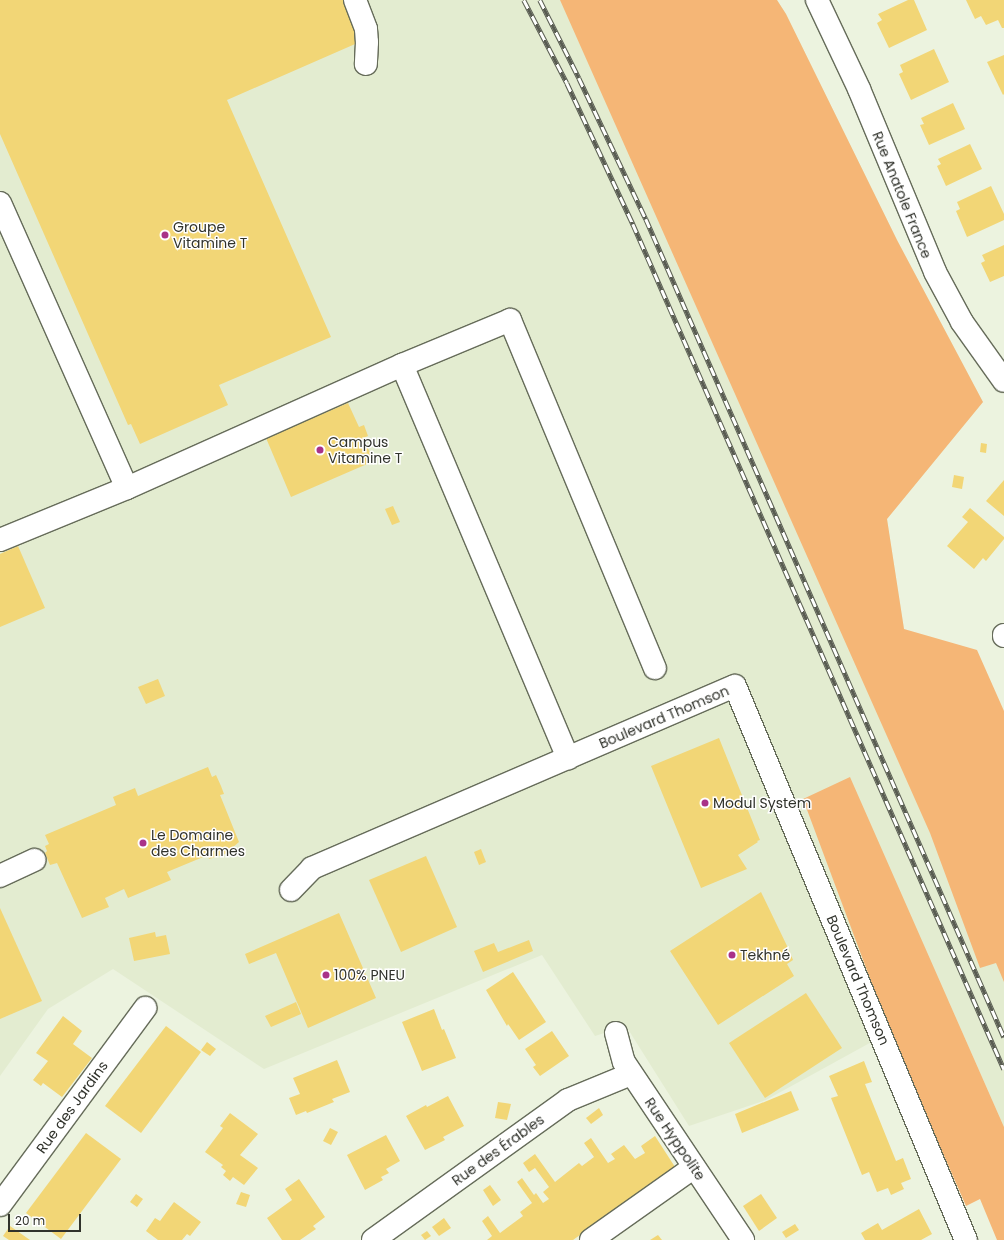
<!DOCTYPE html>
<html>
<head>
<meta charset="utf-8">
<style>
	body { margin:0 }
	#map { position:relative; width:1004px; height:1240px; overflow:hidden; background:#ecf3df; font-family:Poppins,sans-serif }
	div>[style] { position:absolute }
	.built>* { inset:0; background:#e3ecd0 }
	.green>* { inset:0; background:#f5b676 }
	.building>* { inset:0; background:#f2d676 }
	.roads { filter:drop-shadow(1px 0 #666c5a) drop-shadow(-1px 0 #666c5a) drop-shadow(0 1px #666c5a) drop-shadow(0 -1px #666c5a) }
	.minor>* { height:22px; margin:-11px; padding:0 11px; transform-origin:11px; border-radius:11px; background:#fff }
	.rail>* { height:4.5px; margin-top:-2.25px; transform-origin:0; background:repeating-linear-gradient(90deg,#fff 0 9px,#595c52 0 18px); box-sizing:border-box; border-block:1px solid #595c52 }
	.dots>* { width:11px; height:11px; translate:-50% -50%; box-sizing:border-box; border:2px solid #fff; border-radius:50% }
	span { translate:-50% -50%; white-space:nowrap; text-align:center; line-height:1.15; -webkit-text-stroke:3px #fff; paint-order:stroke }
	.street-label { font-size:14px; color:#30322b }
	.poi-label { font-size:14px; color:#30322b }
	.left { translate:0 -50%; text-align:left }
	.scale { position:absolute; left:8px; top:1214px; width:73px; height:18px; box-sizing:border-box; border:2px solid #30322b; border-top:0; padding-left:5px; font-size:12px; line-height:14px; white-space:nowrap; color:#30322b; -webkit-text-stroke:3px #fff; paint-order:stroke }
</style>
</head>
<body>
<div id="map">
	<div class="built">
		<div style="clip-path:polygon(0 0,777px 0,786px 14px,897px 240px,983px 402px,887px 519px,904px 629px,1004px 881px,1004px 1127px,948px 1000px,766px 1100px,689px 1126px,626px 1026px,595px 1036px,542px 955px,264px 1069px,113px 969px,48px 1009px,0 1076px)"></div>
	</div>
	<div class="green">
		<div style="clip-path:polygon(560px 0,777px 0,786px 14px,897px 240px,983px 402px,887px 519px,904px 629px,977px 650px,1004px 711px,1004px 982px,996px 963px,980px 968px,930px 833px)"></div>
		<div style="clip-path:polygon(850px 777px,1004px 1127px,1004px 1240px,997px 1240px,980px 1199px,966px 1206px,890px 1032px,803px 799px)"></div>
	</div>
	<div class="building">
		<div style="clip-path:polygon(0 0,344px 0,362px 41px,227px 100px,331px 337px,219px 385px,228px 405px,140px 444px,131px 424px,128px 425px,0 134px)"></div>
		<div style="clip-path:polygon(908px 0,914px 0,927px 30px,889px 48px,877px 23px,882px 20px,878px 14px)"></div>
		<div style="clip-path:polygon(966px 0,1004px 0,1004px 28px,1002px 28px,998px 20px,986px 25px,981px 16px,975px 19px)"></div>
		<div style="clip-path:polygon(934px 49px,949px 82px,911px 100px,899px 74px,903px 72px,900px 65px)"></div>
		<div style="clip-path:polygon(1004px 55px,1004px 94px,1003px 95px,987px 62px)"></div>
		<div style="clip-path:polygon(953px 103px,965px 129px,929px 145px,920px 125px,924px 124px,921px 118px)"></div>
		<div style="clip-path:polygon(970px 144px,982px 169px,946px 186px,937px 166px,941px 164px,938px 159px)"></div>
		<div style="clip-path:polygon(991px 186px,1004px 214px,1004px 220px,967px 237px,956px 211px,960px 209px,957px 202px)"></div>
		<div style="clip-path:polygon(1004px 245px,1004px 276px,990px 282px,981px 263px,985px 261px,982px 255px)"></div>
		<div style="clip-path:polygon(348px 403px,359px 427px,364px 425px,368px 436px,363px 438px,374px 461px,291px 497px,266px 438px)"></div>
		<div style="clip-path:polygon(981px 443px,987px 444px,986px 453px,980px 452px)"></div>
		<div style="clip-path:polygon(954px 475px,964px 477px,962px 489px,952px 487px)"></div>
		<div style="clip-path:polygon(1004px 480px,1004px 516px,986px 501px)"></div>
		<div style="clip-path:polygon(393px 506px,400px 522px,392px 525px,385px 509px)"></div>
		<div style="clip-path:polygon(970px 508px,1004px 537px,1004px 539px,986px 561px,983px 558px,974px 569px,947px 546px,968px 522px,962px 517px)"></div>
		<div style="clip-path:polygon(18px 546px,45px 608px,0 627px,0 554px)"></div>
		<div style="clip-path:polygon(158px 679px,165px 696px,146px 704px,138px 687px)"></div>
		<div style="clip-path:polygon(719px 738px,760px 840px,757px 841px,758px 842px,738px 855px,747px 869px,701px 888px,651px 766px)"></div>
		<div style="clip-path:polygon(208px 767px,212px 777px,216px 775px,221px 786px,224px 794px,220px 795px,239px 842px,225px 854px,209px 859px,208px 855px,167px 872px,171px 880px,128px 898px,124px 889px,105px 898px,109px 907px,82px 918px,57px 863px,50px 865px,45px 853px,47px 851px,45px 846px,49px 844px,45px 835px,116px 805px,113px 797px,135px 788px,138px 796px)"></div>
		<div style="clip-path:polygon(481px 849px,486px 862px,479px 865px,474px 852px)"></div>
		<div style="clip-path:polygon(426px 856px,457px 927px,401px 952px,369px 880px)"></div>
		<div style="clip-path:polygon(761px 892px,789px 950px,793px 960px,787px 964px,794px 976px,718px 1025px,670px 951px)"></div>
		<div style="clip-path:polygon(0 908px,42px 1001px,0 1019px)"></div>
		<div style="clip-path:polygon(339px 913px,376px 998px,308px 1028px,276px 953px,249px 964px,245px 954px)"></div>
		<div style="clip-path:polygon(155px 932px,156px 937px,166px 935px,170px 954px,134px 961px,129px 938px)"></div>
		<div style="clip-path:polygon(529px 940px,533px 951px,483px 972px,474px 951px,494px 943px,498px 952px)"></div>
		<div style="clip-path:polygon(513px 972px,546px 1022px,519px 1040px,508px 1024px,507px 1026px,486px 990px)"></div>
		<div style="clip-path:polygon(806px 993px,842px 1048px,765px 1098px,729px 1043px)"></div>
		<div style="clip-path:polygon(296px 1002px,301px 1014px,271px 1027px,265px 1016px)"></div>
		<div style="clip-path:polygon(434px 1009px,442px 1030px,444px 1029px,456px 1058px,422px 1071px,402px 1022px)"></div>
		<div style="clip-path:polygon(63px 1016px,82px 1031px,73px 1044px,92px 1058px,62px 1097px,43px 1083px,41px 1086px,33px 1080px,48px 1061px,36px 1053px)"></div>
		<div style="clip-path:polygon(166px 1026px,201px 1052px,141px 1133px,105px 1106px)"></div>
		<div style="clip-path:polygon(552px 1031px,569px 1056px,540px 1076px,533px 1067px,536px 1065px,525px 1049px)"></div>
		<div style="clip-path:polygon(207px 1042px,216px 1049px,210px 1056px,201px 1050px)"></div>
		<div style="clip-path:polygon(337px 1060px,350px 1092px,332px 1099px,334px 1102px,307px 1113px,306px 1111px,296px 1115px,289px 1098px,300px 1094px,293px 1078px)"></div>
		<div style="clip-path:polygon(864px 1061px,872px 1082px,865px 1084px,873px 1104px,896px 1161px,903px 1158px,911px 1179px,901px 1183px,904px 1189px,891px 1195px,888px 1188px,877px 1192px,869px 1172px,862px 1175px,831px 1098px,838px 1096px,829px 1076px)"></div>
		<div style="clip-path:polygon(791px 1091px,799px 1110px,742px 1133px,735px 1114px)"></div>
		<div style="clip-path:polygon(448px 1096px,464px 1126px,443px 1137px,445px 1140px,425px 1150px,406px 1116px,426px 1105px,427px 1107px)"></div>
		<div style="clip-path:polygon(498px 1102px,511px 1104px,507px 1120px,495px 1118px)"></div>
		<div style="clip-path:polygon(599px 1108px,603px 1115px,591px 1124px,586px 1118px)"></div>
		<div style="clip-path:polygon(230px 1113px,258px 1134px,240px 1155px,258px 1168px,244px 1185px,233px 1177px,230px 1181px,223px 1175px,226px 1171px,221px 1167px,223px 1165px,205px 1152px,223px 1128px,220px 1126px)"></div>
		<div style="clip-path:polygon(330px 1128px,338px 1132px,331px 1145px,323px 1141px)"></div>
		<div style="clip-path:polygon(86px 1133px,121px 1159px,61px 1239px,26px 1213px)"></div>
		<div style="clip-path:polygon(386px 1135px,400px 1161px,386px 1169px,389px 1173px,381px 1177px,383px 1180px,365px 1190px,347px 1155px)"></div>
		<div style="clip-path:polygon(655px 1136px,675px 1167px,573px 1240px,487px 1240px,492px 1236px,482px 1221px,488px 1216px,500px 1233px,523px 1216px,520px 1212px,532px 1203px,517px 1182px,522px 1178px,534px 1195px,536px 1193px,543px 1203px,549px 1199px,543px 1192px,549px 1187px,535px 1168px,529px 1172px,523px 1163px,535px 1154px,555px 1182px,579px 1163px,582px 1166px,594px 1157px,584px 1143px,591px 1138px,608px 1163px,615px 1159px,611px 1154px,624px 1145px,635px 1159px,645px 1153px,641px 1146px)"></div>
		<div style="clip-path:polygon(299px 1179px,325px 1217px,313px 1226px,316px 1229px,300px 1240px,282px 1240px,267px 1218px,292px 1200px,285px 1189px)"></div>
		<div style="clip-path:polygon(490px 1185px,501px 1200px,493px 1206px,483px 1190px)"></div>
		<div style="clip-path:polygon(241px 1192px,250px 1195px,246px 1207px,236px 1204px)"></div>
		<div style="clip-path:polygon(136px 1194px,143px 1199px,137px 1207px,130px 1202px)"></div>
		<div style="clip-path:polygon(761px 1194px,777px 1218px,759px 1231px,743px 1206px)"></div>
		<div style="clip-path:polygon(174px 1202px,201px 1222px,190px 1236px,187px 1234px,182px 1240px,158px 1240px,146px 1231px,155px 1218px,160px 1221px)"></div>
		<div style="clip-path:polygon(919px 1209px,932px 1234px,921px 1240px,865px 1240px,861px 1233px,878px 1223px,882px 1230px)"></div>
		<div style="clip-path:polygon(444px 1218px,451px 1228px,439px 1236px,432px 1227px)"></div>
		<div style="clip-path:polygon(795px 1224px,799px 1230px,786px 1238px,782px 1232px)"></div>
		<div style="clip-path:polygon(10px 1226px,30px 1240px,9px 1240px,3px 1236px)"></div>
		<div style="clip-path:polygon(427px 1231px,431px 1236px,425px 1240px,421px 1235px)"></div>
		<div style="clip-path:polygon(658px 1235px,662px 1240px,650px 1240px)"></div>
	</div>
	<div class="roads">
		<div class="minor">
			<div style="left:355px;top:0;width:31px;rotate:69deg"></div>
			<div style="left:366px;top:29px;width:13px;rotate:86deg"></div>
			<div style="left:367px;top:42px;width:22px;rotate:93deg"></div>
			<div style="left:817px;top:0;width:98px;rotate:64.7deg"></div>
			<div style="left:859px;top:89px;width:198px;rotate:67.4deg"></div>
			<div style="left:935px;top:272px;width:57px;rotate:61.6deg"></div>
			<div style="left:962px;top:322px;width:72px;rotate:54.6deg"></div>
			<div style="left:0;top:203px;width:312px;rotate:66deg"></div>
			<div style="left:402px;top:365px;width:117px;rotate:-22.6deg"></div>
			<div style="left:510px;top:320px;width:377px;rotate:67.4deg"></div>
			<div style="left:0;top:540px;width:137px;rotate:-22.3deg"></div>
			<div style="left:127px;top:488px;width:301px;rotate:-24.1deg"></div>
			<div style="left:402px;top:365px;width:427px;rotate:67.1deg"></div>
			<div style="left:1004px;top:635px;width:1px;rotate:90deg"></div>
			<div style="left:0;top:876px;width:38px;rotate:-25deg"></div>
			<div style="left:291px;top:890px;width:30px;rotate:-46deg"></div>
			<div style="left:312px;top:868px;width:460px;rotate:-23.3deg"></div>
			<div style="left:735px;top:686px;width:600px;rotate:67.37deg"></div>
			<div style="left:616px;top:1033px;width:30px;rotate:75deg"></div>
			<div style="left:624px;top:1062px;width:214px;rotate:56.2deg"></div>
			<div style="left:0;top:1205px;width:245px;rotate:-53.6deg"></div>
			<div style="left:373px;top:1240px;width:240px;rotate:-35.7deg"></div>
			<div style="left:568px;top:1100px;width:68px;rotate:-22.4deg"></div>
			<div style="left:591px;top:1240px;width:126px;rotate:-35.3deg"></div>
		</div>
	</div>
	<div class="rail">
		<div style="left:524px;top:0;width:93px;rotate:62.6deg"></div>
		<div style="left:567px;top:83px;width:156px;rotate:64.9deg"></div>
		<div style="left:633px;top:224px;width:923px;rotate:66.3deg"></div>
		<div style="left:540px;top:0;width:87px;rotate:63.4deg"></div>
		<div style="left:579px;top:78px;width:156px;rotate:64.6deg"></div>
		<div style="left:646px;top:219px;width:893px;rotate:66.36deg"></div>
	</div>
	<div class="dots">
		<div style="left:165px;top:235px;background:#a93288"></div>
		<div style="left:320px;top:450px;background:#a93288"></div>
		<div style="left:705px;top:803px;background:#a93288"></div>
		<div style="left:143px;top:843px;background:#a93288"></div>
		<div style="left:732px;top:955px;background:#a93288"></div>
		<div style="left:326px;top:975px;background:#a93288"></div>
	</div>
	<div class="street-label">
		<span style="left:902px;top:195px;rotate:68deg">Rue Anatole France</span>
		<span style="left:664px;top:717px;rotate:-23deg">Boulevard Thomson</span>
		<span style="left:858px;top:980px;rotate:67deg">Boulevard Thomson</span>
		<span style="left:72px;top:1107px;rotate:-54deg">Rue des Jardins</span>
		<span style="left:675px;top:1139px;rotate:56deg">Rue Hyppolite</span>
		<span style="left:498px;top:1150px;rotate:-36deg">Rue des Érables</span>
	</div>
	<div class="poi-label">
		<span class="left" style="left:173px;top:235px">Groupe<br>Vitamine T</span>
		<span class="left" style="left:328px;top:450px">Campus<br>Vitamine T</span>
		<span class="left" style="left:713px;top:803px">Modul System</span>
		<span class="left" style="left:151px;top:843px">Le Domaine<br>des Charmes</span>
		<span class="left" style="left:740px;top:955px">Tekhné</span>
		<span class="left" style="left:334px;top:975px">100% PNEU</span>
	</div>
	<div class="scale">20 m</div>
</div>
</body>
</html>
